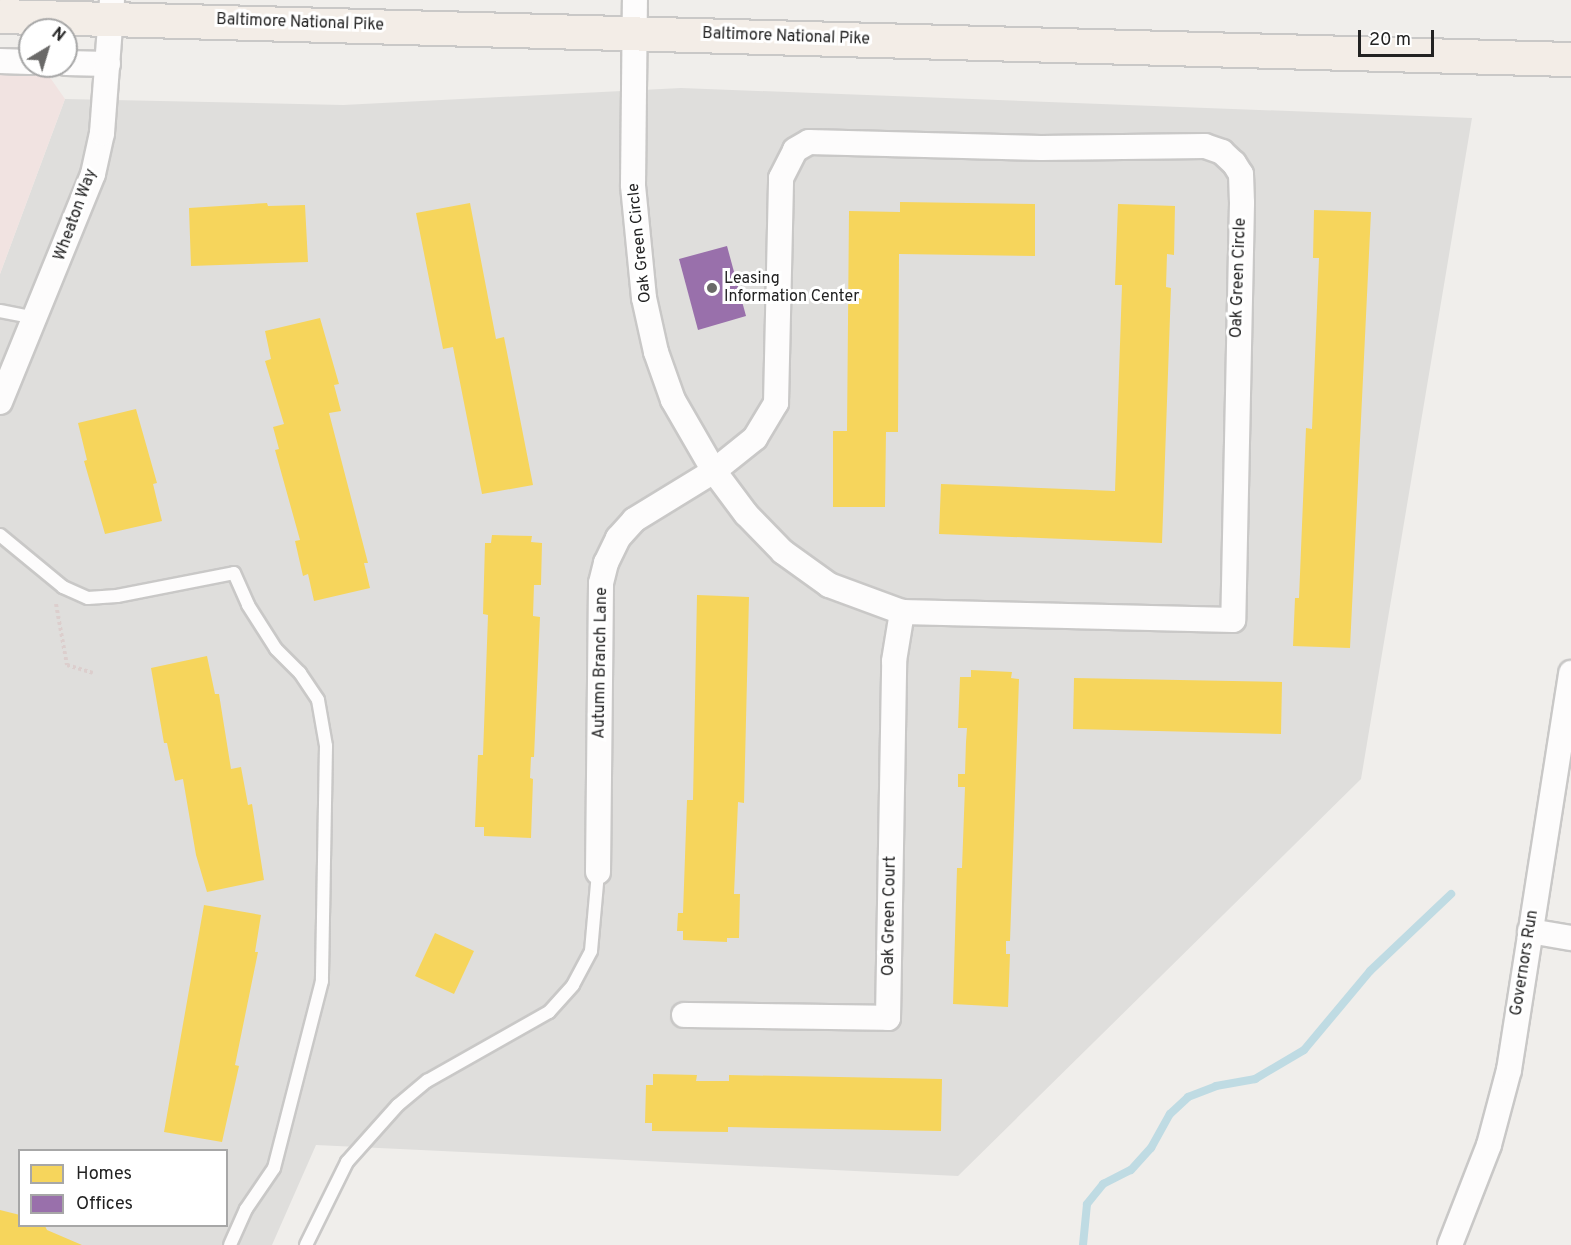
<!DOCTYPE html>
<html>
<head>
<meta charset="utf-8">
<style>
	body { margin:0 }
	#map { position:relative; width:1571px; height:1245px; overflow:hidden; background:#f0eeeb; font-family:Overpass,sans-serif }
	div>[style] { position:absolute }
	.residential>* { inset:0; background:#dfdedc }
	.commercial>* { inset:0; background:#f1e3e1 }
	.homes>* { inset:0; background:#f6d55c }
	.offices>* { inset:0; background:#9970ab }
	.stream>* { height:8px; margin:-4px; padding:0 4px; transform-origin:4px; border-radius:4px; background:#bfdbe3 }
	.path>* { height:4px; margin-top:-2px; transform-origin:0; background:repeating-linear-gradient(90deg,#dccecd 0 3px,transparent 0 6px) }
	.roads { filter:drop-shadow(2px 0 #c9c8c7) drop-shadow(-2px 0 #c9c8c7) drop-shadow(0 2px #c9c8c7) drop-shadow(0 -2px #c9c8c7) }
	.service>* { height:12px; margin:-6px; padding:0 6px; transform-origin:6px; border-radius:6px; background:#fdfcfc }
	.minor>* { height:24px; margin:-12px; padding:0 12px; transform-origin:12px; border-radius:12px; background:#fdfcfc }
	.primary>* { height:33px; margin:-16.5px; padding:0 16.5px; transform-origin:16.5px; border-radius:16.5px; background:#f3ede7 }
	.dots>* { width:16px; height:16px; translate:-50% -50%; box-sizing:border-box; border:3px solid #fff; border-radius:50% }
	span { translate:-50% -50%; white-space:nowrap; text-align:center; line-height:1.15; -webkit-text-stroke:6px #fff; paint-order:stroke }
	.street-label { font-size:16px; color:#222 }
	.poi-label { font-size:16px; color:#222 }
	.left { translate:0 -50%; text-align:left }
	.legend { position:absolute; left:18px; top:1149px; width:210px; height:78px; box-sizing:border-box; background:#fff; border:2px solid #a7a7a7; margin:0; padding:8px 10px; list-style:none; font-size:18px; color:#222 }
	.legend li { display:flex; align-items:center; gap:12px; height:30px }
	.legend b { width:30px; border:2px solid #a7a7a7 }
	.north { position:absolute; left:18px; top:18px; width:60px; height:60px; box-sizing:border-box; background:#fff; border:2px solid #a7a7a7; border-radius:50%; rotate:38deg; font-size:16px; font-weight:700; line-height:24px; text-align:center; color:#222 }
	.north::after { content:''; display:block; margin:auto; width:21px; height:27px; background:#6a6968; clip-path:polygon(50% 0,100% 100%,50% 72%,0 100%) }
	.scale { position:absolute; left:1358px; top:30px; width:76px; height:27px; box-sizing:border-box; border:3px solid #222; border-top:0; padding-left:8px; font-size:18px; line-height:21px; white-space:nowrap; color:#222; -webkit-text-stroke:4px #fff; paint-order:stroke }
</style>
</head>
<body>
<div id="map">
	<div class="residential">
		<div style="clip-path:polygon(evenodd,681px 88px,1472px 118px,1361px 779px,958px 1176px,316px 1145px,272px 1245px,0 1245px,0 274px,65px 99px,343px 105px,681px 88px,20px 1150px,226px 1150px,226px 1226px,20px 1226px,20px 1150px)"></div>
	</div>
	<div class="commercial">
		<div style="clip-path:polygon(0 51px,30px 66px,42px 66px,65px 99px,0 274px)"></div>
	</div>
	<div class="homes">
		<div style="clip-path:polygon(900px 202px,1035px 204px,1035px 256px,899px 254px,898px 432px,886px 432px,885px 507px,833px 507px,833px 431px,847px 431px,849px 211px,900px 212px)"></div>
		<div style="clip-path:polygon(267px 203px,268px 206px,305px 205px,308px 262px,191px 266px,189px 208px)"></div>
		<div style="clip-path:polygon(470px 203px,496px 339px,504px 337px,533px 485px,482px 494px,453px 347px,443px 349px,416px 213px)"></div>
		<div style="clip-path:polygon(1118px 204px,1175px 206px,1174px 255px,1167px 254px,1166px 287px,1171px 288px,1162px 543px,939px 534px,941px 484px,1115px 491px,1122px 285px,1115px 285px)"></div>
		<div style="clip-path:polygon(1314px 210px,1371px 212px,1350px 648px,1293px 646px,1295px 598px,1299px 598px,1306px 428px,1312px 429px,1319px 258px,1313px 258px)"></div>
		<div style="clip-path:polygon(320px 318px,339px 384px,334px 385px,341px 411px,329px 413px,368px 563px,364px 563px,370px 588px,314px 601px,308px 574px,303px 576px,295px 541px,300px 540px,275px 450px,279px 449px,273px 427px,284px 424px,265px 361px,271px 359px,265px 331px)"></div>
		<div style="clip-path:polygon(136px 409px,157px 483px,153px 484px,162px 521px,105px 534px,84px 461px,87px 460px,78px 423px)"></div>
		<div style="clip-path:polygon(492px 535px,532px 536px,531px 542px,542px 543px,541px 585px,534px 585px,533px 616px,540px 617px,534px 757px,531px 757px,530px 778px,533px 779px,531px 838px,484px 836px,484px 827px,475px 827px,478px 755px,483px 755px,488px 615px,483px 614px,485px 543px,491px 543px)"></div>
		<div style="clip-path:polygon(697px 595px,749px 597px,744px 803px,738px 802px,734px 894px,740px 894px,739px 938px,727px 938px,727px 942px,683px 940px,683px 931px,677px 931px,678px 913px,683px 913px,687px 800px,693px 800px)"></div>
		<div style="clip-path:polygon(207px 656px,215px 694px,219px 694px,231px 769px,241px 767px,248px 805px,252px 804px,264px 880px,207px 892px,196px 855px,183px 779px,175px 781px,167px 743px,164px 743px,151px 668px)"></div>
		<div style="clip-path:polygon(971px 670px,1012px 672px,1011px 678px,1019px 679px,1010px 941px,1006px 941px,1006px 954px,1010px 954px,1008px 1007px,953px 1004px,957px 868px,962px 868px,965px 787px,958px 787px,958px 774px,965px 774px,966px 742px,967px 728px,958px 728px,960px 677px,971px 677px)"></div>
		<div style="clip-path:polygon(1074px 678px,1282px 682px,1281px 734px,1073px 729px)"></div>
		<div style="clip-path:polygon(204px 905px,261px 915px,255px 952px,258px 952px,235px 1065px,239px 1066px,222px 1142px,164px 1132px)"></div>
		<div style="clip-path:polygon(435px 933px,474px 951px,454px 994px,415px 976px)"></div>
		<div style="clip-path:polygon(653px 1074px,697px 1075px,696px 1081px,729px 1081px,729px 1075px,942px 1079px,941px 1131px,728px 1127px,728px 1132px,652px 1131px,652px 1123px,645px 1123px,646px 1085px,653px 1085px)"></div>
		<div style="clip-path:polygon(0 1210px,20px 1215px,20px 1226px,45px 1226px,47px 1230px,82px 1245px,0 1245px)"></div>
	</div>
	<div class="offices">
		<div style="clip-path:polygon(727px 246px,746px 316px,698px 330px,679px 259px)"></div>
	</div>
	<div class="stream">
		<div style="left:1083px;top:1245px;width:41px;rotate:-84.4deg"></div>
		<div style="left:1087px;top:1204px;width:26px;rotate:-51deg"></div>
		<div style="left:1103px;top:1184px;width:31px;rotate:-27deg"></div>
		<div style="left:1131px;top:1170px;width:30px;rotate:-48deg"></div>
		<div style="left:1151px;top:1148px;width:39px;rotate:-61deg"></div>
		<div style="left:1170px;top:1114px;width:25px;rotate:-43deg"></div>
		<div style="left:1188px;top:1097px;width:30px;rotate:-21deg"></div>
		<div style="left:1216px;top:1086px;width:40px;rotate:-10deg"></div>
		<div style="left:1255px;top:1079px;width:57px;rotate:-30.6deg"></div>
		<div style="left:1304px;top:1050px;width:103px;rotate:-50.1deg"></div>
		<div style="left:1370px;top:971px;width:112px;rotate:-43.5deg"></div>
	</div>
	<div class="path">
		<div style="left:56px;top:604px;width:62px;rotate:79.8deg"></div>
		<div style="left:67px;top:665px;width:27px;rotate:17deg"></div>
	</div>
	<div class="roads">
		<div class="service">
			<div style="left:0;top:311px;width:37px;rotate:11deg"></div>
			<div style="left:0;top:535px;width:82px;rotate:39.5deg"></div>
			<div style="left:63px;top:587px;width:27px;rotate:24deg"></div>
			<div style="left:88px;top:598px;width:29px;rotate:-4deg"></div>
			<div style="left:117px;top:596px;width:119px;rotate:-11.1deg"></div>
			<div style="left:234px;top:573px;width:35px;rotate:66deg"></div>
			<div style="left:248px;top:605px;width:52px;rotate:57.5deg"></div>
			<div style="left:276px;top:649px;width:34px;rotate:45deg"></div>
			<div style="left:300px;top:673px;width:32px;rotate:56deg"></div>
			<div style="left:318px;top:700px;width:47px;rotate:80.1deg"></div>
			<div style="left:326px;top:746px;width:235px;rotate:91deg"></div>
			<div style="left:322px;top:981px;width:193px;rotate:104.4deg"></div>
			<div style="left:274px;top:1168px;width:50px;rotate:124.3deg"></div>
			<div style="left:246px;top:1209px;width:39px;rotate:114deg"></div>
			<div style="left:306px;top:1245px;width:93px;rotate:-63.7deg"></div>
			<div style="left:347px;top:1162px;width:76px;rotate:-48.2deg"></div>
			<div style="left:398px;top:1105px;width:38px;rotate:-40deg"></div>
			<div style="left:427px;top:1081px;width:140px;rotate:-29.5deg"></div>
			<div style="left:549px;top:1012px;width:36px;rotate:-48deg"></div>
			<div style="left:573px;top:985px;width:38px;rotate:-62deg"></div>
			<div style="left:591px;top:951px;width:79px;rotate:-84.9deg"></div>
		</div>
		<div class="minor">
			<div style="left:0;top:61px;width:30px;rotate:2deg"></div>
			<div style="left:66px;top:63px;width:42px;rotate:1.4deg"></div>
			<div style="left:0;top:402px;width:246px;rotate:-67.8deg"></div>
			<div style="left:93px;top:174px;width:42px;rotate:-77.6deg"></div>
			<div style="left:102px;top:133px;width:133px;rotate:-85.7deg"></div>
			<div style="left:598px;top:872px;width:289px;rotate:-89.4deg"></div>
			<div style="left:601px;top:583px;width:21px;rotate:-76deg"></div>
			<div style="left:606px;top:563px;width:28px;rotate:-64deg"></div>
			<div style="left:618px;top:538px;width:24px;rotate:-48deg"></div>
			<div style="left:634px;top:520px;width:94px;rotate:-31.5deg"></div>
			<div style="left:714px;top:471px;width:53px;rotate:-38.8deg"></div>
			<div style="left:755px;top:438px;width:41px;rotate:-59deg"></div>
			<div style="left:776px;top:403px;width:225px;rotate:-88.7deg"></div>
			<div style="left:781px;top:178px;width:31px;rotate:-63deg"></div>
			<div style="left:795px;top:150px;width:16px;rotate:-30deg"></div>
			<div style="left:809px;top:142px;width:232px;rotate:1.5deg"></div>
			<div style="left:1041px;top:148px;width:164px;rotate:-0.7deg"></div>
			<div style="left:1205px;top:146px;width:18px;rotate:19deg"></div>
			<div style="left:1222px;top:152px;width:16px;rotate:43deg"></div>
			<div style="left:1234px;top:163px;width:13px;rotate:58deg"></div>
			<div style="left:1241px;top:174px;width:29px;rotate:88deg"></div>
			<div style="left:1242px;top:203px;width:417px;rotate:91.2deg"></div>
			<div style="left:1233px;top:620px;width:331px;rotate:-178.6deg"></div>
			<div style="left:902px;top:612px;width:78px;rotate:-159.7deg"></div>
			<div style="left:829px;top:585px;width:57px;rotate:-144.3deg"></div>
			<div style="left:783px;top:552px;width:53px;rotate:-134.2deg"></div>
			<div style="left:746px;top:514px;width:54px;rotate:-126.7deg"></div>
			<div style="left:714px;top:471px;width:82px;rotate:-120deg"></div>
			<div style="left:673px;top:400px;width:51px;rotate:-109.5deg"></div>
			<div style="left:656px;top:352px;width:55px;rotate:-102.5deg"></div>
			<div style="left:644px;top:298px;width:114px;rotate:-95.6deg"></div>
			<div style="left:633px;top:185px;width:185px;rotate:-89.4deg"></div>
			<div style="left:1530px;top:931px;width:42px;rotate:9.7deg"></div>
			<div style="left:684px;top:1015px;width:204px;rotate:0.8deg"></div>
			<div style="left:888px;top:1018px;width:357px;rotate:-89deg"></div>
			<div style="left:894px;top:661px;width:50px;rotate:-80.7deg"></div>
			<div style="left:1450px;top:1245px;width:107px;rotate:-68.7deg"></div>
			<div style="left:1489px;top:1145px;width:78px;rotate:-75.1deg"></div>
			<div style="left:1509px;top:1070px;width:402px;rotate:-81.1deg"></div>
		</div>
		<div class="primary">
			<div style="left:0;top:16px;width:1572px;rotate:1.57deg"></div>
		</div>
	</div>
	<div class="dots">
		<div style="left:712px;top:288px;background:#6a6968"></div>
	</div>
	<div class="street-label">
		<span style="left:300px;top:23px;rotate:2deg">Baltimore National Pike</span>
		<span style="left:786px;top:37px;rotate:2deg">Baltimore National Pike</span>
		<span style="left:76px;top:215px;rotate:-70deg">Wheaton Way</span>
		<span style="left:640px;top:243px;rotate:-96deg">Oak Green Circle</span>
		<span style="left:1239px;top:278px;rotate:-88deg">Oak Green Circle</span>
		<span style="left:601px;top:663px;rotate:-89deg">Autumn Branch Lane</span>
		<span style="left:890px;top:916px;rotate:-89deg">Oak Green Court</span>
		<span style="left:1525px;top:963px;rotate:-81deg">Governors Run</span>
	</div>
	<div class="poi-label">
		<span class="left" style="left:724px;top:288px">Leasing<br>Information Center</span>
	</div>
	<ul class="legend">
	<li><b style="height:16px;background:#f6d55c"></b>Homes</li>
	<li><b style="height:16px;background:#9970ab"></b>Offices</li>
	</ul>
	<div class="north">N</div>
	<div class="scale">20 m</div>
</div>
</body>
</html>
